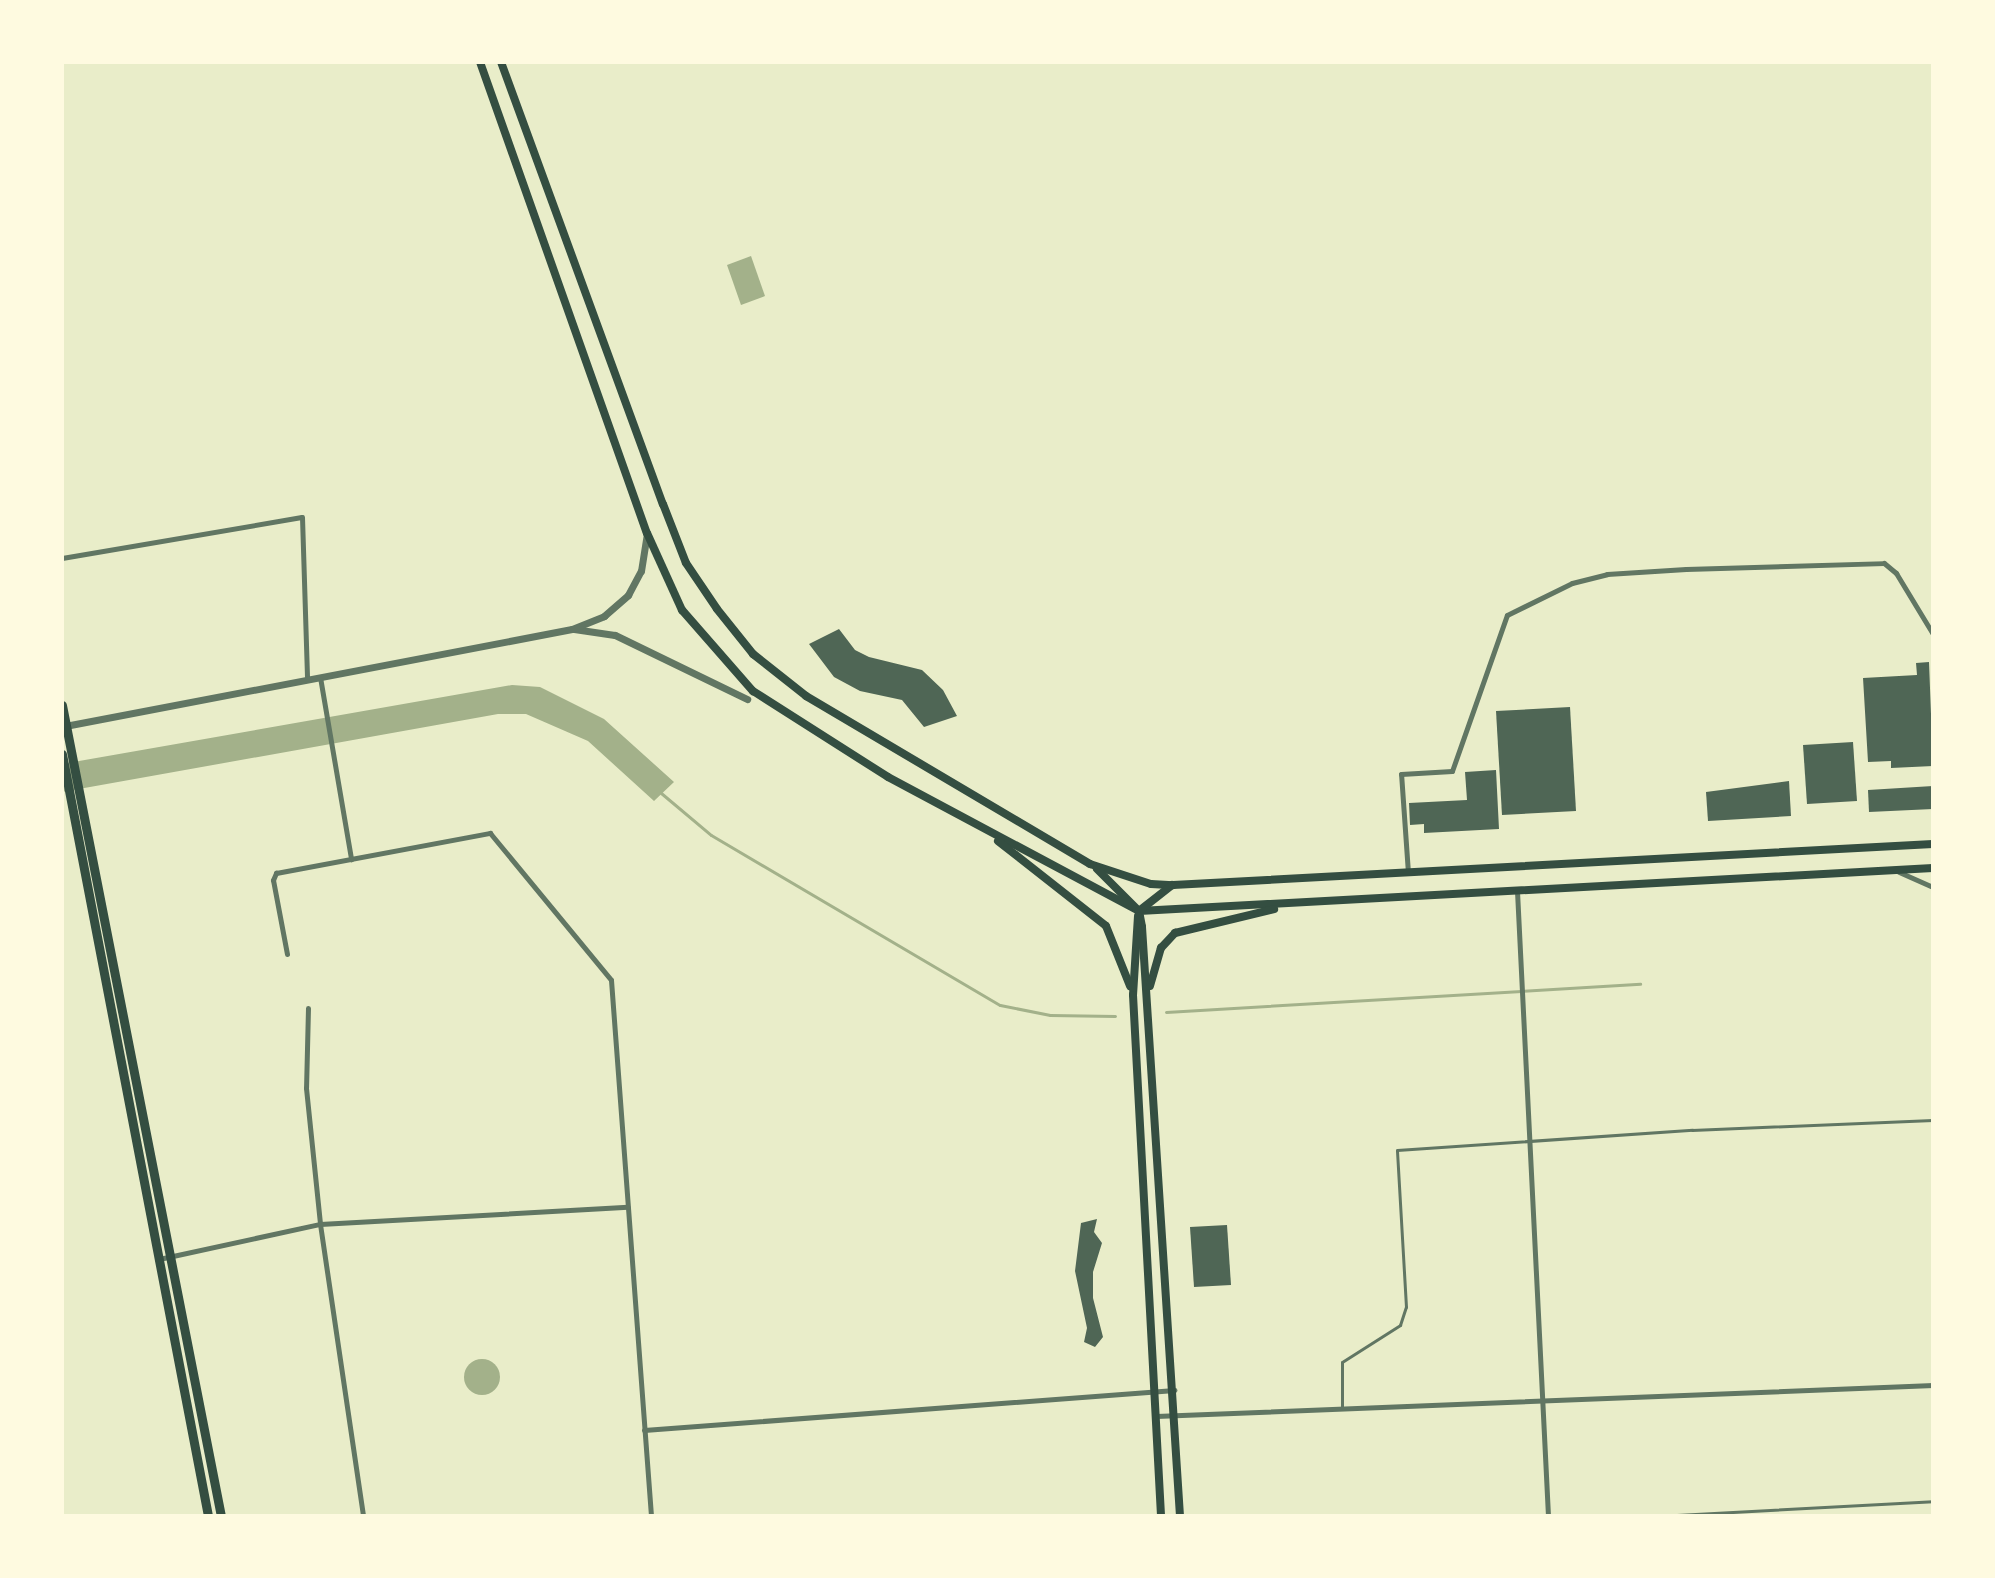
<!DOCTYPE html>
<html>
<head>
<meta charset="utf-8">
<style>
	body { margin:0 }
	#map { position:relative; width:1995px; height:1578px; overflow:hidden; background:#e9edc9; font-family:"Work Sans",sans-serif }
	div>[style] { position:absolute }
	.water>* { inset:0; background:#a3b18a }
	.round { border-radius:50% }
	.stream>* { height:3px; margin:-1.5px; padding:0 1.5px; transform-origin:1.5px; border-radius:1.5px; background:#a3b18a }
	.building>* { inset:0; background:#4f6655 }
	.service>* { height:3px; margin:-1.5px; padding:0 1.5px; transform-origin:1.5px; border-radius:1.5px; background:#617663 }
	.minor>* { height:5px; margin:-2.5px; padding:0 2.5px; transform-origin:2.5px; border-radius:2.5px; background:#617663 }
	.tertiary>* { height:7px; margin:-3.5px; padding:0 3.5px; transform-origin:3.5px; border-radius:3.5px; background:#617663 }
	.primary>* { height:8px; margin:-4px; padding:0 4px; transform-origin:4px; border-radius:4px; background:#344e41 }
	.trunk>* { height:9px; margin:-4.5px; padding:0 4.5px; transform-origin:4.5px; border-radius:4.5px; background:#344e41 }
	span { translate:-50% -50%; white-space:nowrap; text-align:center; line-height:1.15; -webkit-text-stroke:7px #fefae0; paint-order:stroke }
	.frame { position:absolute; inset:0; border:64px solid #fefae0; pointer-events:none }
</style>
</head>
<body>
<div id="map">
	<div class="water">
		<div style="clip-path:polygon(751px 256px,765px 296px,741px 305px,727px 265px)"></div>
		<div style="clip-path:polygon(512px 685px,540px 687px,604px 719px,674px 782px,654px 801px,588px 741px,526px 714px,498px 714px,62px 792px,62px 764px)"></div>
		<div class="round" style="left:464px;top:1359px;width:36px;height:36px"></div>
	</div>
	<div class="stream">
		<div style="left:661px;top:793px;width:65px;rotate:40deg"></div>
		<div style="left:711px;top:835px;width:335px;rotate:30.5deg"></div>
		<div style="left:1000px;top:1005px;width:51px;rotate:11.3deg"></div>
		<div style="left:1050px;top:1015px;width:65px;rotate:0.9deg"></div>
		<div style="left:1166px;top:1012px;width:475px;rotate:-3.4deg"></div>
	</div>
	<div class="building">
		<div style="clip-path:polygon(839px 629px,855px 650px,869px 657px,922px 670px,943px 690px,957px 716px,924px 727px,902px 700px,860px 691px,834px 677px,809px 644px)"></div>
		<div style="clip-path:polygon(1929px 662px,1933px 766px,1891px 768px,1891px 761px,1868px 762px,1863px 678px,1917px 675px,1916px 663px)"></div>
		<div style="clip-path:polygon(1570px 707px,1576px 811px,1502px 815px,1496px 711px)"></div>
		<div style="clip-path:polygon(1853px 742px,1857px 801px,1807px 804px,1803px 745px)"></div>
		<div style="clip-path:polygon(1496px 770px,1499px 829px,1424px 833px,1424px 824px,1410px 825px,1409px 803px,1467px 800px,1465px 772px)"></div>
		<div style="clip-path:polygon(1789px 781px,1791px 816px,1708px 821px,1706px 792px)"></div>
		<div style="clip-path:polygon(1933px 786px,1933px 809px,1869px 812px,1868px 790px)"></div>
		<div style="clip-path:polygon(1097px 1219px,1094px 1232px,1102px 1243px,1093px 1272px,1093px 1298px,1103px 1337px,1095px 1347px,1084px 1342px,1087px 1328px,1075px 1271px,1081px 1223px)"></div>
		<div style="clip-path:polygon(1227px 1225px,1231px 1285px,1194px 1287px,1190px 1227px)"></div>
	</div>
	<div class="service">
		<div style="left:1342px;top:1408px;width:46px;rotate:-90deg"></div>
		<div style="left:1342px;top:1362px;width:69px;rotate:-32.5deg"></div>
		<div style="left:1400px;top:1325px;width:19px;rotate:-72deg"></div>
		<div style="left:1406px;top:1307px;width:157px;rotate:-93.3deg"></div>
		<div style="left:1397px;top:1150px;width:296px;rotate:-3.9deg"></div>
		<div style="left:1692px;top:1130px;width:241px;rotate:-2.4deg"></div>
		<div style="left:1658px;top:1516px;width:275px;rotate:-3.1deg"></div>
	</div>
	<div class="minor">
		<div style="left:62px;top:558px;width:243px;rotate:-9.7deg"></div>
		<div style="left:302px;top:517px;width:163px;rotate:88.2deg"></div>
		<div style="left:320px;top:677px;width:185px;rotate:80.3deg"></div>
		<div style="left:1899px;top:872px;width:37px;rotate:24deg"></div>
		<div style="left:1408px;top:873px;width:99px;rotate:-94deg"></div>
		<div style="left:1401px;top:774px;width:51px;rotate:-3.4deg"></div>
		<div style="left:1452px;top:771px;width:165px;rotate:-70.6deg"></div>
		<div style="left:1507px;top:615px;width:72px;rotate:-26.2deg"></div>
		<div style="left:1572px;top:583px;width:36px;rotate:-14deg"></div>
		<div style="left:1607px;top:574px;width:79px;rotate:-3.6deg"></div>
		<div style="left:1686px;top:569px;width:198px;rotate:-1.7deg"></div>
		<div style="left:1884px;top:563px;width:16px;rotate:40deg"></div>
		<div style="left:1896px;top:573px;width:71px;rotate:58.8deg"></div>
		<div style="left:1517px;top:891px;width:626px;rotate:87.16deg"></div>
		<div style="left:287px;top:954px;width:75px;rotate:-100.7deg"></div>
		<div style="left:273px;top:880px;width:8px;rotate:-67deg"></div>
		<div style="left:276px;top:873px;width:218px;rotate:-10.6deg"></div>
		<div style="left:490px;top:833px;width:190px;rotate:50.5deg"></div>
		<div style="left:611px;top:980px;width:537px;rotate:85.73deg"></div>
		<div style="left:308px;top:1008px;width:80px;rotate:91.4deg"></div>
		<div style="left:306px;top:1088px;width:137px;rotate:84.1deg"></div>
		<div style="left:320px;top:1224px;width:295px;rotate:81.6deg"></div>
		<div style="left:159px;top:1259px;width:165px;rotate:-12.3deg"></div>
		<div style="left:320px;top:1224px;width:308px;rotate:-3.2deg"></div>
		<div style="left:1156px;top:1416px;width:778px;rotate:-2.28deg"></div>
		<div style="left:644px;top:1430px;width:532px;rotate:-4.32deg"></div>
	</div>
	<div class="tertiary">
		<div style="left:574px;top:629px;width:41px;rotate:8.3deg"></div>
		<div style="left:615px;top:635px;width:147px;rotate:25.9deg"></div>
		<div style="left:65px;top:726px;width:516px;rotate:-10.83deg"></div>
		<div style="left:572px;top:629px;width:35px;rotate:-22deg"></div>
		<div style="left:604px;top:616px;width:32px;rotate:-41deg"></div>
		<div style="left:628px;top:595px;width:27px;rotate:-62deg"></div>
		<div style="left:641px;top:571px;width:36px;rotate:-81deg"></div>
	</div>
	<div class="primary">
		<div style="left:480px;top:62px;width:500px;rotate:70.5deg"></div>
		<div style="left:647px;top:533px;width:85px;rotate:65.6deg"></div>
		<div style="left:682px;top:610px;width:108px;rotate:48.8deg"></div>
		<div style="left:753px;top:691px;width:160px;rotate:32.5deg"></div>
		<div style="left:888px;top:777px;width:285px;rotate:28.1deg"></div>
		<div style="left:1139px;top:911px;width:795px;rotate:-3.1deg"></div>
		<div style="left:501px;top:62px;width:471px;rotate:69.9deg"></div>
		<div style="left:663px;top:504px;width:63px;rotate:68.7deg"></div>
		<div style="left:686px;top:563px;width:55px;rotate:56deg"></div>
		<div style="left:717px;top:609px;width:58px;rotate:51.3deg"></div>
		<div style="left:753px;top:654px;width:68px;rotate:38.4deg"></div>
		<div style="left:806px;top:696px;width:330px;rotate:30.6deg"></div>
		<div style="left:1090px;top:864px;width:64px;rotate:18.2deg"></div>
		<div style="left:1151px;top:884px;width:22px;rotate:3deg"></div>
		<div style="left:1173px;top:885px;width:761px;rotate:-3.09deg"></div>
		<div style="left:998px;top:841px;width:137px;rotate:38.2deg"></div>
		<div style="left:1106px;top:926px;width:65px;rotate:68.2deg"></div>
		<div style="left:1097px;top:869px;width:59px;rotate:45deg"></div>
		<div style="left:1139px;top:911px;width:16px;rotate:79deg"></div>
		<div style="left:1142px;top:927px;width:590px;rotate:86.31deg"></div>
		<div style="left:1139px;top:911px;width:42px;rotate:-38.2deg"></div>
		<div style="left:1138px;top:916px;width:79px;rotate:93.6deg"></div>
		<div style="left:1133px;top:995px;width:522px;rotate:86.92deg"></div>
		<div style="left:1150px;top:986px;width:40px;rotate:-74deg"></div>
		<div style="left:1161px;top:948px;width:21px;rotate:-47deg"></div>
		<div style="left:1175px;top:933px;width:102px;rotate:-13.6deg"></div>
	</div>
	<div class="trunk">
		<div style="left:62px;top:705px;width:826px;rotate:78.91deg"></div>
		<div style="left:62px;top:754px;width:776px;rotate:79.15deg"></div>
	</div>
	<div class="frame"></div>
</div>
</body>
</html>
